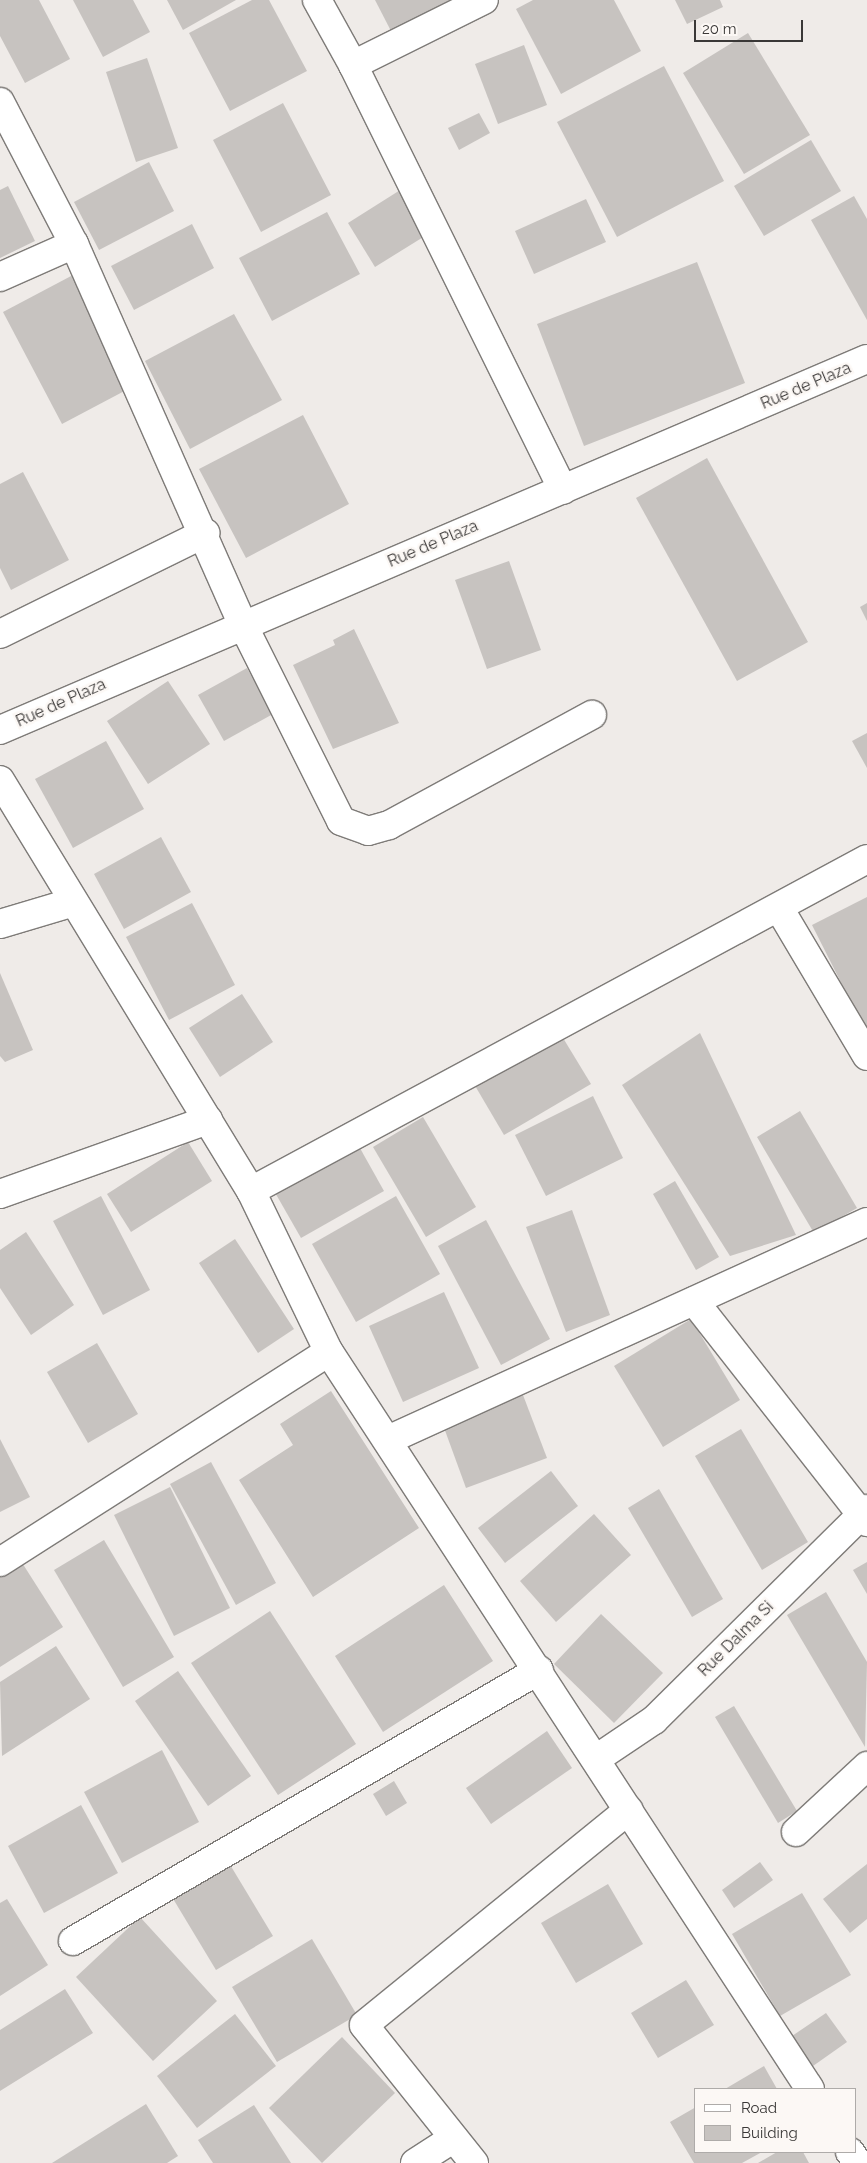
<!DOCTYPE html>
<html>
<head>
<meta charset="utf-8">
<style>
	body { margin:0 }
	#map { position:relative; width:867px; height:2163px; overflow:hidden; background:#efebe8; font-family:Raleway,sans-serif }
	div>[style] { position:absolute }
	.building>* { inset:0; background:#c7c3c0 }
	.roads { filter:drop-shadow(1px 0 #7e7b78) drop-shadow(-1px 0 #7e7b78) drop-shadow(0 1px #7e7b78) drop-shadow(0 -1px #7e7b78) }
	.street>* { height:28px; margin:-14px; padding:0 14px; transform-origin:14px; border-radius:14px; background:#fff }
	span { translate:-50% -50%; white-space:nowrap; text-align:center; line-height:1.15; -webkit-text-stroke:5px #fcf8f5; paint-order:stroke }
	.street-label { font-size:16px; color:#3a3837 }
	.legend { position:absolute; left:694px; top:2088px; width:162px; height:65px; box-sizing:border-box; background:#fcf8f5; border:1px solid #aeaba9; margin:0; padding:6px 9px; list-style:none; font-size:15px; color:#3a3837 }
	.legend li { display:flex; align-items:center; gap:10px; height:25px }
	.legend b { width:25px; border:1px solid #aeaba9 }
	.scale { position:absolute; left:694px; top:20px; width:109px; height:22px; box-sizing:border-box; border:2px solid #3a3837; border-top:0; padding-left:6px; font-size:15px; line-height:18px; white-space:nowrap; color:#3a3837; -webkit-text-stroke:4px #fcf8f5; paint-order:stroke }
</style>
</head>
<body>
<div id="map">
	<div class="building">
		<div style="clip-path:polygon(0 0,39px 0,70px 59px,25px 83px,0 36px)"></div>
		<div style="clip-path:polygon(73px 0,133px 0,150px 32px,103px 57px)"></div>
		<div style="clip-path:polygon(167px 0,236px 0,183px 30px)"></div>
		<div style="clip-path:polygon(252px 0,269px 0,307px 71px,230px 111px,189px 33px)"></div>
		<div style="clip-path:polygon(375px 0,450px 0,391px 31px)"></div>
		<div style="clip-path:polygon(533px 0,614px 0,641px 51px,561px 94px,516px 9px)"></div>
		<div style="clip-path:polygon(675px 0,720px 0,723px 7px,687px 24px)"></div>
		<div style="clip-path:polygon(748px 33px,810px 135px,744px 174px,683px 73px)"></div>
		<div style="clip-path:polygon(524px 45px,547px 105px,498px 124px,475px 64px)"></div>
		<div style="clip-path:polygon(147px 58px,178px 148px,136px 162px,106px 72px)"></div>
		<div style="clip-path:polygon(664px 66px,724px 181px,617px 237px,557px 122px)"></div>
		<div style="clip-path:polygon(283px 103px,331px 195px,261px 232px,213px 140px)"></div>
		<div style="clip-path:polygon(479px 113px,490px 133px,459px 150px,448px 128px)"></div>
		<div style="clip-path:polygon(811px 140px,841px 191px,764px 236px,734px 186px)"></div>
		<div style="clip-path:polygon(149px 162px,174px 211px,99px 250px,74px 202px)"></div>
		<div style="clip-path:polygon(8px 186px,35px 241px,0 258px,0 190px)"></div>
		<div style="clip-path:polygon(405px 187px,433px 231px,375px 267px,348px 223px)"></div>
		<div style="clip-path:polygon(854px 196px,867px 219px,867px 320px,811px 220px)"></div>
		<div style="clip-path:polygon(586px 199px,606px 242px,534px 274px,515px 231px)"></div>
		<div style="clip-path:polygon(327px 212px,360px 274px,272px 321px,239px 258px)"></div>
		<div style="clip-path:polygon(192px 224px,214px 268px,134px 310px,111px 266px)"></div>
		<div style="clip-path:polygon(697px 262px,745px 383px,584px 446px,537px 324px)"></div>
		<div style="clip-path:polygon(73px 275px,132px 387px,62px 424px,3px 312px)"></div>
		<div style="clip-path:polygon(234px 314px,282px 400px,190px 449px,145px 361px)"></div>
		<div style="clip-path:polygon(303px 415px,349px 504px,246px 558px,199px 469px)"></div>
		<div style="clip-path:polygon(707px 458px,808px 642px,737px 681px,636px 498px)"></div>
		<div style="clip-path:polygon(23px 472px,69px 560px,11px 590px,0 568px,0 484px)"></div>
		<div style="clip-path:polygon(509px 561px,541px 650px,487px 669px,455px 580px)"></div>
		<div style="clip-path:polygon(867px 603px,867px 621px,860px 607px)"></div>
		<div style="clip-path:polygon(354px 629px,399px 723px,333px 749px,293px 665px,335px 645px,333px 640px)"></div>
		<div style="clip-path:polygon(247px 668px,273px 714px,224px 741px,198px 695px)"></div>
		<div style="clip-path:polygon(168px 681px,210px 744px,148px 784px,107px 721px)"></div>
		<div style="clip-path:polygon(867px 733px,867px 768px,852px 741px)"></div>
		<div style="clip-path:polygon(106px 741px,144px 809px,73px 848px,35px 779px)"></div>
		<div style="clip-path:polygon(161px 837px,191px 892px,124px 929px,94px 874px)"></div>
		<div style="clip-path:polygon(867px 897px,867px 1034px,812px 925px)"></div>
		<div style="clip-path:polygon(192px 903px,235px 985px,169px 1020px,126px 937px)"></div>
		<div style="clip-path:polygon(0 973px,33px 1050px,5px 1062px,0 1056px)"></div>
		<div style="clip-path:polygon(242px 994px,273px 1042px,220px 1077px,189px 1028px)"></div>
		<div style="clip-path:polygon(560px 1033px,591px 1084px,504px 1135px,474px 1084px)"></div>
		<div style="clip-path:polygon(700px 1033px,796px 1235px,730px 1256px,622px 1085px)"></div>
		<div style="clip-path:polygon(593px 1096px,623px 1158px,546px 1196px,515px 1135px)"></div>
		<div style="clip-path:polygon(800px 1111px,857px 1208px,814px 1233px,757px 1137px)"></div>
		<div style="clip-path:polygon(423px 1117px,476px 1207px,426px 1237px,373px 1147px)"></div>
		<div style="clip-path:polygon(356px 1141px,384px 1191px,301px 1238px,273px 1189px)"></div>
		<div style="clip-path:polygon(188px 1142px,212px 1181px,131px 1232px,107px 1194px)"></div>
		<div style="clip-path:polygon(675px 1181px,719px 1257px,696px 1270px,653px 1194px)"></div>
		<div style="clip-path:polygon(101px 1196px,150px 1290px,103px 1315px,53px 1221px)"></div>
		<div style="clip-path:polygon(396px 1196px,440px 1274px,356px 1322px,312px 1244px)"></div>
		<div style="clip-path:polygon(572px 1210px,610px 1315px,566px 1332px,526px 1227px)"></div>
		<div style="clip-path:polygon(486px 1220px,550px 1339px,501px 1365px,438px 1246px)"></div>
		<div style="clip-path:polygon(26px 1232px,74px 1305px,31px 1335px,0 1288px,0 1250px)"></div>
		<div style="clip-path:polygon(235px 1239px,294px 1329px,258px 1353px,199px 1263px)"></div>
		<div style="clip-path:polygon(444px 1292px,479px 1368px,403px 1402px,369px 1326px)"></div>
		<div style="clip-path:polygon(691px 1319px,740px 1400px,663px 1447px,614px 1366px)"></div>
		<div style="clip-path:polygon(97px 1343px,138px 1414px,88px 1443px,47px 1372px)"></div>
		<div style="clip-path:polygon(331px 1391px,419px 1528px,313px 1597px,239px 1480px,293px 1445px,280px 1424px)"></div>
		<div style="clip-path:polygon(523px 1395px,547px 1458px,466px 1488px,443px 1425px)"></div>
		<div style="clip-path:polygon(741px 1429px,808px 1542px,762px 1570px,695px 1456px)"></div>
		<div style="clip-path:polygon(0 1439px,30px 1497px,0 1512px)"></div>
		<div style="clip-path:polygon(211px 1462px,276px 1583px,236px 1605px,170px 1484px)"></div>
		<div style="clip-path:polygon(551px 1471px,578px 1506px,505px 1563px,478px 1528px)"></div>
		<div style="clip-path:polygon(170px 1487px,230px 1608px,174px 1636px,114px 1515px)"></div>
		<div style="clip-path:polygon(659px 1489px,723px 1599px,692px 1617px,628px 1508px)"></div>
		<div style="clip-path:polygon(594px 1514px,631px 1555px,556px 1622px,520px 1581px)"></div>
		<div style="clip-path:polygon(104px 1540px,174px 1657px,123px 1687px,54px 1570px)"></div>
		<div style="clip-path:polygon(19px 1558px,63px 1627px,0 1667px,0 1570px)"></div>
		<div style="clip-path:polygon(867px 1562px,867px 1594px,853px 1570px)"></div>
		<div style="clip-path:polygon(444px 1585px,493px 1661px,383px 1732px,335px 1656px)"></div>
		<div style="clip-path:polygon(826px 1592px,867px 1662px,865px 1747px,787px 1615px)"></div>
		<div style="clip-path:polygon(270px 1611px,356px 1744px,278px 1795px,191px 1663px)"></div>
		<div style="clip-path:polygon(601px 1614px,663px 1673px,614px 1723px,554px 1664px)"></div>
		<div style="clip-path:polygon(56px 1646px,90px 1699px,2px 1756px,0 1682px)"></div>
		<div style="clip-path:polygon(178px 1671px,251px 1776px,208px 1806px,135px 1701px)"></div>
		<div style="clip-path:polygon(734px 1706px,797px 1811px,778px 1823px,715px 1717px)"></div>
		<div style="clip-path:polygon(547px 1731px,572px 1768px,491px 1824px,466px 1788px)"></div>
		<div style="clip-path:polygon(162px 1750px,199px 1822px,122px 1863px,84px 1792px)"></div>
		<div style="clip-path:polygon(394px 1781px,407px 1803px,386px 1816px,373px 1794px)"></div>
		<div style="clip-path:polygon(81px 1805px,118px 1873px,44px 1913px,8px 1846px)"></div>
		<div style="clip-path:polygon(760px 1862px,773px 1880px,734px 1908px,722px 1890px)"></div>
		<div style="clip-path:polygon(229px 1863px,273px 1936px,216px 1970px,172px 1897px)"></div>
		<div style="clip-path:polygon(867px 1864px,867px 1919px,850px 1933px,823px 1899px)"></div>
		<div style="clip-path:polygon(608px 1884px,643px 1944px,576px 1983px,541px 1923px)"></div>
		<div style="clip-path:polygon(802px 1893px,851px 1975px,780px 2016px,732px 1934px)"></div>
		<div style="clip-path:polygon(7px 1899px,48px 1965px,0 1996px,0 1903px)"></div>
		<div style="clip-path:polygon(140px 1917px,217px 2001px,153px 2061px,76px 1977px)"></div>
		<div style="clip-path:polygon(312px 1939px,357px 2015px,277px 2062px,232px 1987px)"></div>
		<div style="clip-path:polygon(686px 1980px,714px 2025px,658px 2058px,631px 2013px)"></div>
		<div style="clip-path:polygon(65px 1989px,93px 2033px,0 2091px,0 2030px)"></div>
		<div style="clip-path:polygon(826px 2013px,847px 2042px,813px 2066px,792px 2036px)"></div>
		<div style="clip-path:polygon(235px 2014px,276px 2066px,197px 2128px,157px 2076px)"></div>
		<div style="clip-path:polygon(342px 2037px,395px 2093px,322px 2163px,269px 2108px)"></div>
		<div style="clip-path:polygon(764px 2066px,777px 2089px,725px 2089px)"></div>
		<div style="clip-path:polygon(146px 2104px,178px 2156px,167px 2163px,52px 2163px)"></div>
		<div style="clip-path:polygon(254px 2105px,291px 2163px,213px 2163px,198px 2140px)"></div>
		<div style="clip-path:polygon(696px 2107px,696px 2152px,762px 2152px,742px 2163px,694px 2163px,670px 2122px)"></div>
		<div style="clip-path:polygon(777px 2152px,803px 2152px,809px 2163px,758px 2163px)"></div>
	</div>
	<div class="roads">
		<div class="street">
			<div style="left:317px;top:0;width:74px;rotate:61deg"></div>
			<div style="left:353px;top:65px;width:474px;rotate:63.7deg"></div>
			<div style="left:353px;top:65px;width:146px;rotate:-26.4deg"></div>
			<div style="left:0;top:102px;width:160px;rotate:62.5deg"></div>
			<div style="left:74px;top:244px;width:415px;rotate:66.1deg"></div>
			<div style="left:242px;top:623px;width:221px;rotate:63.4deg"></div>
			<div style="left:341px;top:821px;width:29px;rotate:20deg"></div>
			<div style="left:368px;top:831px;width:22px;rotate:-16deg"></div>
			<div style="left:389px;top:825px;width:231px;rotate:-28.5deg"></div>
			<div style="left:0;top:277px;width:81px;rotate:-24deg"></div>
			<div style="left:0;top:634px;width:229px;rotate:-26.2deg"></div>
			<div style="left:0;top:730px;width:943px;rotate:-23.17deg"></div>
			<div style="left:0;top:780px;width:482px;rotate:58.6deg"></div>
			<div style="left:251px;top:1191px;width:179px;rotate:64.2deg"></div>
			<div style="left:329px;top:1352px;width:880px;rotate:56.87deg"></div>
			<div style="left:779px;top:908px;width:172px;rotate:59.3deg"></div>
			<div style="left:0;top:924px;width:77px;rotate:-16.6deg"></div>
			<div style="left:251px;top:1191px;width:700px;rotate:-28.32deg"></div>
			<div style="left:0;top:1194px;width:221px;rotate:-19.6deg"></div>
			<div style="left:694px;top:1301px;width:281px;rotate:51.9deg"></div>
			<div style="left:390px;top:1439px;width:524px;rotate:-24.46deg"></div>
			<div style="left:0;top:1562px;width:390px;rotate:-32.6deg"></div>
			<div style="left:596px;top:1759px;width:70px;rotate:-33.9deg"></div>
			<div style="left:654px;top:1720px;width:300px;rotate:-44.7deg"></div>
			<div style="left:796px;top:1832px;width:97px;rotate:-42.9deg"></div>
			<div style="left:73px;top:1941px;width:539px;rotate:-30.18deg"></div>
			<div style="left:850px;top:2152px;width:14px;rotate:54deg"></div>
			<div style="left:415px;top:2163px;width:46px;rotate:-32.7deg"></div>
			<div style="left:474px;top:2163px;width:176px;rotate:-128.6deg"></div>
			<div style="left:364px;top:2025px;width:341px;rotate:-39.1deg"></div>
		</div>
	</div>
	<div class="street-label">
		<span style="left:806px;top:386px;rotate:-23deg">Rue de Plaza</span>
		<span style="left:433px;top:544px;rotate:-23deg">Rue de Plaza</span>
		<span style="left:61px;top:703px;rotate:-24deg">Rue de Plaza</span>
		<span style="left:736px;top:1639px;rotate:-45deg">Rue Dalma Si</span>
	</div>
	<ul class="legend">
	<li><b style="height:6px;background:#fff"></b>Road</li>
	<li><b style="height:14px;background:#c7c3c0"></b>Building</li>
	</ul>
	<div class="scale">20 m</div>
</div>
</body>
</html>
